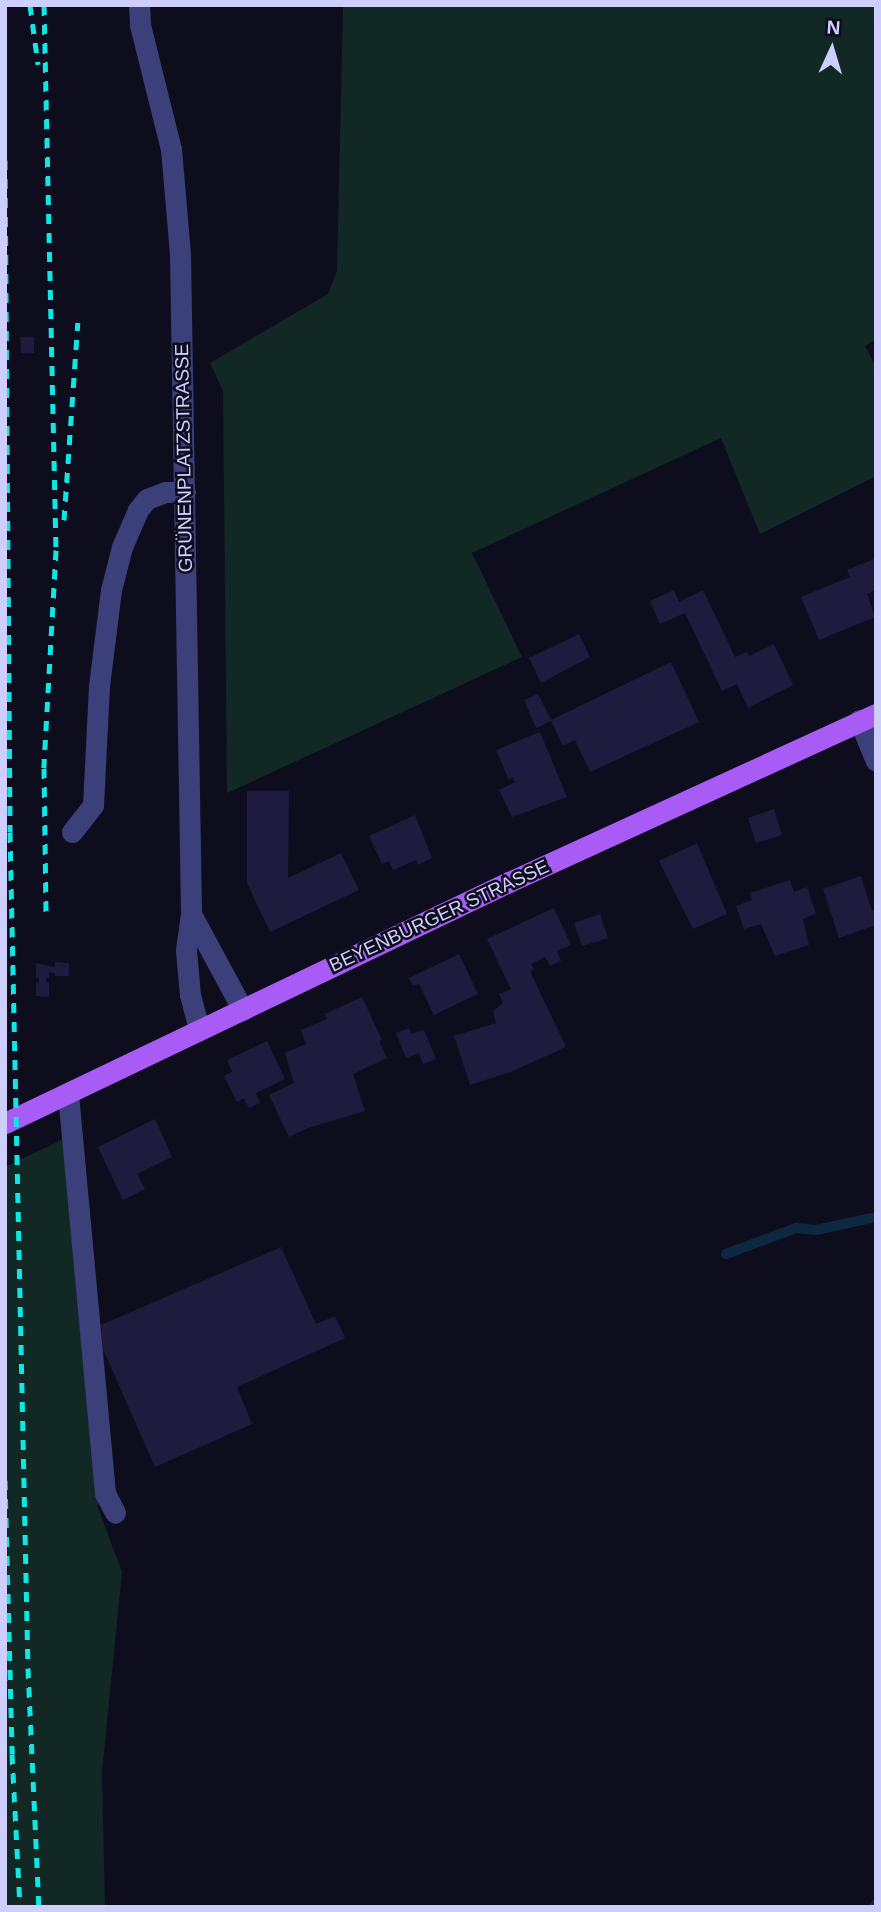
<!DOCTYPE html>
<html>
<head>
<meta charset="utf-8">
<style>
	body { margin:0 }
	#map { position:relative; width:881px; height:1912px; overflow:hidden; background:#0e0d1e; font-family:Arial,sans-serif }
	div>[style] { position:absolute }
	.green>* { inset:0; background:#112824 }
	.stream>* { height:10px; margin:-5px; padding:0 5px; transform-origin:5px; border-radius:5px; background:#0f2841 }
	.building>* { inset:0; background:#1e1b3e }
	.minor>* { height:21px; margin:-10.5px; padding:0 10.5px; transform-origin:10.5px; border-radius:10.5px; background:#3b407a }
	.major>* { height:21px; margin:-10.5px; padding:0 10.5px; transform-origin:10.5px; border-radius:10.5px; background:#a95cf5 }
	.rail>* { height:5px; margin-top:-2.5px; transform-origin:0; background:repeating-linear-gradient(90deg,#0ee7e3 0 10px,transparent 0 19px) }
	span { translate:-50% -50%; white-space:nowrap; text-align:center; line-height:1.15; -webkit-text-stroke:5px #0e0d1e; paint-order:stroke }
	.street-label { font-size:19px; color:#cecefc }
	.frame { position:absolute; inset:0; border:7px solid #cecefc; pointer-events:none }
	.north { position:absolute; left:797px; top:14px; width:70px; height:70px; -webkit-text-stroke:5px #0e0d1e; paint-order:stroke; rotate:4deg; font-size:19px; font-weight:700; line-height:28px; text-align:center; color:#cecefc }
	.north::after { content:''; display:block; margin:auto; width:24px; height:32px; background:#cecefc; clip-path:polygon(50% 0,100% 100%,50% 72%,0 100%) }
</style>
</head>
<body>
<div id="map">
	<div class="green">
		<div style="clip-path:polygon(343px 5px,876px 5px,876px 339px,865px 346px,876px 367px,876px 476px,760px 534px,721px 438px,472px 553px,522px 657px,227px 793px,223px 391px,210px 363px,328px 294px,337px 271px)"></div>
		<div style="clip-path:polygon(80px 1131px,115px 1499px,97px 1505px,122px 1572px,102px 1772px,105px 1907px,5px 1907px,5px 1167px)"></div>
	</div>
	<div class="stream">
		<div style="left:726px;top:1254px;width:75px;rotate:-20.4deg"></div>
		<div style="left:796px;top:1228px;width:20px;rotate:6deg"></div>
		<div style="left:816px;top:1230px;width:61px;rotate:-12.2deg"></div>
		<div style="left:874px;top:1907px;width:4px;rotate:-56deg"></div>
	</div>
	<div class="building">
		<div style="clip-path:polygon(20px 337px,34px 337px,34px 353px,21px 353px)"></div>
		<div style="clip-path:polygon(876px 558px,876px 590px,867px 594px,875px 617px,819px 640px,801px 597px,850px 577px,847px 570px)"></div>
		<div style="clip-path:polygon(674px 590px,679px 602px,703px 590px,735px 657px,747px 652px,749px 656px,774px 644px,793px 685px,748px 708px,737px 684px,722px 691px,685px 613px,660px 624px,650px 601px)"></div>
		<div style="clip-path:polygon(579px 634px,590px 657px,541px 683px,529px 658px)"></div>
		<div style="clip-path:polygon(671px 662px,699px 722px,590px 772px,575px 740px,563px 746px,551px 721px,536px 728px,524px 700px,538px 694px,551px 720px)"></div>
		<div style="clip-path:polygon(540px 732px,567px 797px,512px 817px,499px 790px,515px 782px,513px 777px,509px 780px,496px 750px)"></div>
		<div style="clip-path:polygon(247px 791px,289px 791px,288px 878px,341px 853px,359px 890px,270px 932px,247px 883px)"></div>
		<div style="clip-path:polygon(774px 809px,782px 835px,756px 843px,748px 818px)"></div>
		<div style="clip-path:polygon(415px 815px,432px 858px,418px 865px,416px 860px,393px 870px,389px 861px,382px 864px,369px 836px)"></div>
		<div style="clip-path:polygon(697px 843px,727px 914px,693px 929px,659px 861px)"></div>
		<div style="clip-path:polygon(861px 876px,872px 911px,876px 910px,876px 925px,839px 938px,823px 889px)"></div>
		<div style="clip-path:polygon(790px 880px,794px 892px,807px 887px,816px 914px,803px 919px,809px 945px,775px 956px,761px 924px,744px 929px,736px 906px,752px 900px,750px 893px)"></div>
		<div style="clip-path:polygon(554px 908px,571px 945px,557px 951px,561px 961px,550px 966px,545px 957px,531px 964px,534px 970px,530px 971px,566px 1047px,513px 1071px,470px 1085px,454px 1036px,496px 1023px,493px 1011px,503px 1003px,499px 994px,511px 989px,487px 939px)"></div>
		<div style="clip-path:polygon(600px 914px,608px 938px,582px 946px,574px 923px)"></div>
		<div style="clip-path:polygon(459px 954px,478px 994px,434px 1015px,419px 984px,413px 986px,409px 978px)"></div>
		<div style="clip-path:polygon(55px 962px,69px 963px,69px 976px,55px 976px,55px 973px,49px 972px,49px 978px,46px 978px,46px 982px,49px 983px,49px 997px,36px 996px,36px 983px,39px 982px,39px 978px,36px 978px,36px 963px,55px 967px)"></div>
		<div style="clip-path:polygon(362px 997px,382px 1040px,379px 1041px,387px 1058px,353px 1074px,365px 1111px,308px 1128px,289px 1137px,269px 1095px,294px 1083px,285px 1053px,306px 1044px,301px 1030px,327px 1019px,325px 1014px)"></div>
		<div style="clip-path:polygon(409px 1028px,411px 1034px,424px 1030px,436px 1059px,423px 1064px,419px 1053px,406px 1058px,396px 1033px)"></div>
		<div style="clip-path:polygon(267px 1041px,285px 1079px,256px 1093px,260px 1103px,249px 1108px,244px 1098px,237px 1102px,224px 1076px,232px 1072px,227px 1060px)"></div>
		<div style="clip-path:polygon(155px 1119px,172px 1157px,137px 1174px,145px 1189px,123px 1200px,98px 1147px)"></div>
		<div style="clip-path:polygon(281px 1247px,316px 1324px,335px 1316px,345px 1338px,237px 1387px,252px 1424px,155px 1467px,103px 1349px,101px 1325px)"></div>
	</div>
	<div class="minor">
		<div style="left:139px;top:5px;width:20px;rotate:87deg"></div>
		<div style="left:140px;top:25px;width:128px;rotate:76deg"></div>
		<div style="left:171px;top:149px;width:106px;rotate:85.1deg"></div>
		<div style="left:180px;top:255px;width:659px;rotate:89.04deg"></div>
		<div style="left:191px;top:914px;width:37px;rotate:98deg"></div>
		<div style="left:186px;top:951px;width:44px;rotate:84.8deg"></div>
		<div style="left:190px;top:995px;width:35px;rotate:75deg"></div>
		<div style="left:859px;top:720px;width:44px;rotate:67.5deg"></div>
		<div style="left:72px;top:832px;width:34px;rotate:-52deg"></div>
		<div style="left:93px;top:805px;width:119px;rotate:-87.1deg"></div>
		<div style="left:99px;top:686px;width:97px;rotate:-82.9deg"></div>
		<div style="left:111px;top:590px;width:44px;rotate:-75.7deg"></div>
		<div style="left:122px;top:547px;width:40px;rotate:-66.6deg"></div>
		<div style="left:138px;top:510px;width:14px;rotate:-51deg"></div>
		<div style="left:147px;top:499px;width:19px;rotate:-21deg"></div>
		<div style="left:165px;top:492px;width:20px"></div>
		<div style="left:191px;top:914px;width:109px;rotate:61.6deg"></div>
		<div style="left:68px;top:1094px;width:401px;rotate:84.7deg"></div>
		<div style="left:105px;top:1493px;width:22px;rotate:63deg"></div>
	</div>
	<div class="major">
		<div style="left:5px;top:1123px;width:559px;rotate:-25.56deg"></div>
		<div style="left:509px;top:882px;width:404px;rotate:-24.6deg"></div>
	</div>
	<div class="rail">
		<div style="left:30px;top:5px;width:60px;rotate:82.3deg"></div>
		<div style="left:44px;top:5px;width:545px;rotate:88.74deg"></div>
		<div style="left:56px;top:550px;width:218px;rotate:93.2deg"></div>
		<div style="left:44px;top:768px;width:149px;rotate:89.2deg"></div>
		<div style="left:5px;top:160px;width:672px;rotate:89.57deg"></div>
		<div style="left:10px;top:832px;width:836px;rotate:88.77deg"></div>
		<div style="left:28px;top:1668px;width:239px;rotate:87.4deg"></div>
		<div style="left:64px;top:520px;width:198px;rotate:-86deg"></div>
		<div style="left:5px;top:1480px;width:274px;rotate:88.5deg"></div>
		<div style="left:12px;top:1754px;width:153px;rotate:87deg"></div>
	</div>
	<div class="street-label">
		<span style="left:184px;top:458px;rotate:-91deg">GRÜNENPLATZSTRASSE</span>
		<span style="left:439px;top:916px;rotate:-25deg">BEYENBURGER STRASSE</span>
	</div>
	<div class="frame"></div>
	<div class="north">N</div>
</div>
</body>
</html>
